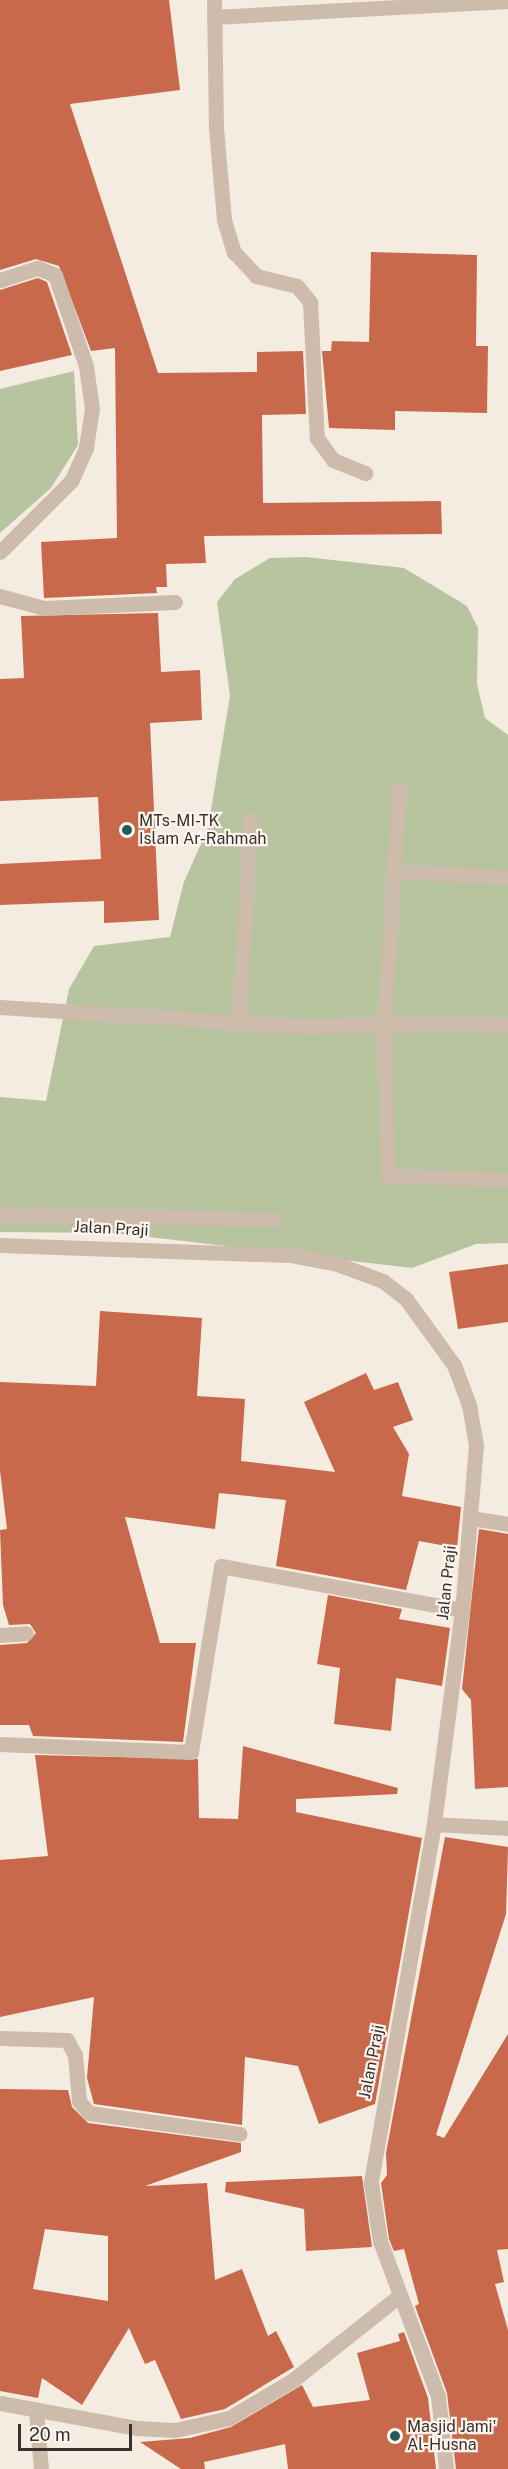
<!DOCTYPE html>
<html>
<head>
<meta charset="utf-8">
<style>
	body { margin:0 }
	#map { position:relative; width:508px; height:2469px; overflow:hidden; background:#f4ebe1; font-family:"Public Sans",sans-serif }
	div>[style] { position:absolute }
	.green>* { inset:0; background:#b8c4a0 }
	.building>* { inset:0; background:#c8694b }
	.minor>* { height:15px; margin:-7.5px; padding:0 7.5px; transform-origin:7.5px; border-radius:7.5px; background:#cdbbac }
	.dots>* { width:16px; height:16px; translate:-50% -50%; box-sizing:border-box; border:3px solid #fbf5ee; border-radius:50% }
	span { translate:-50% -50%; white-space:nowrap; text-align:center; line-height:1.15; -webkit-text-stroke:4.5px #fbf5ee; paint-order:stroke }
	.poi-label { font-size:16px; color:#3b302b }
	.left { translate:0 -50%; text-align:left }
	.street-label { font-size:16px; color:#3b302b }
	.scale { position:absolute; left:18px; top:2424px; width:114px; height:27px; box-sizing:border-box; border:3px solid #3b302b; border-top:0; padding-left:8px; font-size:18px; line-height:21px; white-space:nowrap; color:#3b302b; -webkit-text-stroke:4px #fbf5ee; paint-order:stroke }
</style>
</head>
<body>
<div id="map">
	<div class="green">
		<div style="clip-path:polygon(74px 371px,78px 445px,51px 488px,0 533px,0 389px)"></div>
		<div style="clip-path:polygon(306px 557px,404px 568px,467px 606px,478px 628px,477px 684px,485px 718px,508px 735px,508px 1243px,476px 1244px,412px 1268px,115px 1233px,0 1232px,0 1097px,46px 1101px,69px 989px,94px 946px,170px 937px,184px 882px,208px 828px,230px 696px,217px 602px,235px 579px,270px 558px)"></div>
	</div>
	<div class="building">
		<div style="clip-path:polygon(0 0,169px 0,180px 90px,70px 104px,158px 373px,257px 372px,257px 352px,303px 351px,306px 414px,262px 415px,263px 503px,441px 501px,442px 534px,204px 536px,206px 563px,166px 564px,167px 587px,156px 587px,157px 593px,44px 598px,41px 542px,117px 538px,115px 348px,91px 351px,59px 266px,36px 259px,0 270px)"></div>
		<div style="clip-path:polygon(371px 252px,477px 255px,476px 346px,488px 346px,487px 413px,395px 411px,395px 430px,329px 428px,322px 351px,331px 351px,332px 341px,369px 342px)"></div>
		<div style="clip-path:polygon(38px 278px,47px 282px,72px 355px,0 371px,0 290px)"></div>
		<div style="clip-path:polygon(158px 613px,161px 672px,200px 670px,202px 720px,150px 723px,159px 920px,104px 923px,104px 901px,0 905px,0 864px,101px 859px,98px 797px,0 801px,0 679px,24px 678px,21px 616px)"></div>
		<div style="clip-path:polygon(508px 1264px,508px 1322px,458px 1329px,449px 1272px)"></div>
		<div style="clip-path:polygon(100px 1311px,202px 1318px,197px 1396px,245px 1399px,241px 1461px,335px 1472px,304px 1402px,366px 1373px,374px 1390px,398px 1382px,413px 1420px,393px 1427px,409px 1454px,402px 1496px,461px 1507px,457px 1548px,419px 1541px,406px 1590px,276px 1566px,286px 1500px,219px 1493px,215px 1529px,125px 1517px,160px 1643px,196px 1643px,183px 1742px,33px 1736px,29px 1725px,0 1725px,0 1645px,27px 1643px,36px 1633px,30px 1624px,9px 1625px,3px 1605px,0 1530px,7px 1529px,0 1470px,0 1382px,96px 1386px)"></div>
		<div style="clip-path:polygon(479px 1529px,508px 1534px,508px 1787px,475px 1789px,471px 1700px,462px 1689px)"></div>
		<div style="clip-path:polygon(328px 1595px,402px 1609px,399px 1619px,450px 1628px,442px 1686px,396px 1678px,391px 1731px,334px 1724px,340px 1668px,317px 1664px)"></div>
		<div style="clip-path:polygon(243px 1746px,398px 1788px,397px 1794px,296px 1799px,296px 1812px,422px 1838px,375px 2104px,319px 2124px,298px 2066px,245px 2057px,242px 2125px,94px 2104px,87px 2078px,94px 1997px,0 2017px,0 1860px,48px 1856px,35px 1755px,198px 1759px,199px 1818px,238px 1819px)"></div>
		<div style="clip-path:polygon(445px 1837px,508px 1847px,506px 1914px,436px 2135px,444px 2138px,508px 2034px,508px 2249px,497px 2250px,504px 2282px,495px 2284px,508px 2330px,508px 2469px,456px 2469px,447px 2393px,415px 2306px,419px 2304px,404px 2249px,394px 2251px,389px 2239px,381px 2183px,387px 2175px,386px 2153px)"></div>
		<div style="clip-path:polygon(evenodd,0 2089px,68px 2090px,72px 2107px,88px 2123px,241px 2143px,241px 2152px,145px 2186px,207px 2183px,215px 2280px,242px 2269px,268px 2336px,276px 2331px,294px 2367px,225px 2409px,181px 2419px,155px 2360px,145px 2364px,129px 2328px,82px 2405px,42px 2378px,38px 2398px,0 2391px,0 2089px,45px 2229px,108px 2236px,108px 2301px,33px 2289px,45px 2229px)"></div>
		<div style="clip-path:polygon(362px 2176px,372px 2247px,306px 2251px,304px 2209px,225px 2192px,226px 2182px)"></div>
		<div style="clip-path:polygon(404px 2332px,428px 2398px,436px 2469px,288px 2469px,285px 2444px,204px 2462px,205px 2469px,181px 2469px,140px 2442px,190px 2438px,231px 2427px,302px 2385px,313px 2407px,370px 2400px,357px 2353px,400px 2341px,398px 2334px)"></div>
	</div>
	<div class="minor">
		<div style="left:214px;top:0;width:128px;rotate:89.1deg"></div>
		<div style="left:216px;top:128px;width:92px;rotate:85deg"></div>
		<div style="left:224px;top:220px;width:34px;rotate:73deg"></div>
		<div style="left:234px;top:252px;width:33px;rotate:47deg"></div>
		<div style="left:256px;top:276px;width:42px;rotate:13.7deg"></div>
		<div style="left:297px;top:286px;width:21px;rotate:51deg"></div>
		<div style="left:310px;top:302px;width:136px;rotate:87.1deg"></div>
		<div style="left:317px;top:438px;width:27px;rotate:54deg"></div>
		<div style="left:333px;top:460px;width:35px;rotate:22deg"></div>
		<div style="left:214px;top:17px;width:294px;rotate:-3.1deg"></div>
		<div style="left:0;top:280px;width:40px;rotate:-18deg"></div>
		<div style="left:38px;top:268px;width:18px;rotate:22deg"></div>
		<div style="left:55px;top:275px;width:96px;rotate:71.2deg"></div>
		<div style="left:86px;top:366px;width:43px;rotate:82.1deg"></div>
		<div style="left:92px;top:409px;width:39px;rotate:99deg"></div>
		<div style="left:86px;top:448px;width:36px;rotate:114deg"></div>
		<div style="left:71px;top:481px;width:100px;rotate:135deg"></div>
		<div style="left:0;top:596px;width:46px;rotate:15.3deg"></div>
		<div style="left:44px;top:608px;width:131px;rotate:-2.6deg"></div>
		<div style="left:399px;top:788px;width:236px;rotate:93.6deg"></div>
		<div style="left:384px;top:1024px;width:124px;rotate:0.5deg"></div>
		<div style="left:396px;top:872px;width:112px;rotate:2.6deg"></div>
		<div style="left:0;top:1007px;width:307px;rotate:3.7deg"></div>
		<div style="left:306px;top:1027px;width:78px;rotate:-2.2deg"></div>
		<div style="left:384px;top:1024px;width:152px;rotate:88.5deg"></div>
		<div style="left:388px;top:1176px;width:120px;rotate:1.9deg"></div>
		<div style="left:239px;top:1023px;width:204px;rotate:-86.9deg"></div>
		<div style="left:0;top:1214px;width:275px;rotate:1.2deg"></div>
		<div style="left:0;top:1245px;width:290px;rotate:2deg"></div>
		<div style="left:290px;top:1255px;width:48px;rotate:10.8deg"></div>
		<div style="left:337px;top:1264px;width:49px;rotate:20.3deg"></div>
		<div style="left:383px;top:1281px;width:29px;rotate:38deg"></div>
		<div style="left:406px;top:1299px;width:82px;rotate:54deg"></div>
		<div style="left:454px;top:1365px;width:43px;rotate:69.4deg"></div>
		<div style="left:469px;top:1405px;width:41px;rotate:80.1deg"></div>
		<div style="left:476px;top:1445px;width:166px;rotate:94.8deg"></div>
		<div style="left:462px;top:1610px;width:216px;rotate:97.5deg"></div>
		<div style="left:434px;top:1824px;width:364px;rotate:100deg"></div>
		<div style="left:371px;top:2183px;width:59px;rotate:81.2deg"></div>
		<div style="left:380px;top:2241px;width:165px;rotate:69.5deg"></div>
		<div style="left:438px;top:2396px;width:73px;rotate:83.7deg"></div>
		<div style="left:471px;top:1518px;width:37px;rotate:9deg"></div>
		<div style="left:0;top:1635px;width:26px;rotate:-4deg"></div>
		<div style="left:0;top:1744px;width:191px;rotate:2.4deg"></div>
		<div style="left:191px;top:1752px;width:188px;rotate:-80.8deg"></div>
		<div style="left:221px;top:1566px;width:245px;rotate:10.3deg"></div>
		<div style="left:434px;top:1824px;width:74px;rotate:3.1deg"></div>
		<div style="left:0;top:2038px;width:67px;rotate:1.7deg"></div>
		<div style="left:67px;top:2040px;width:17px;rotate:62deg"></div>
		<div style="left:75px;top:2055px;width:46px;rotate:85deg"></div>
		<div style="left:79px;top:2101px;width:16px;rotate:50deg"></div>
		<div style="left:89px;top:2113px;width:152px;rotate:7.9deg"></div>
		<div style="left:0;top:2403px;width:138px;rotate:10.4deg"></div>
		<div style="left:136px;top:2428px;width:39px;rotate:3deg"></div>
		<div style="left:175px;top:2430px;width:55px;rotate:-12.5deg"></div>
		<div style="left:229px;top:2418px;width:74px;rotate:-30.7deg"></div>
		<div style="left:293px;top:2380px;width:135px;rotate:-38.4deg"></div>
		<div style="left:36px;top:2412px;width:57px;rotate:85deg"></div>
	</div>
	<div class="dots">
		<div style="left:127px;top:830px;background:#1f5a5e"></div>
		<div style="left:395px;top:2436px;background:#1f5a5e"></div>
	</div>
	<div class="poi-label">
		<span class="left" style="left:139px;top:830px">MTs-MI-TK<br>Islam Ar-Rahmah</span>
		<span class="left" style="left:407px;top:2436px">Masjid Jami'<br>Al-Husna</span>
	</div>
	<div class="street-label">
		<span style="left:111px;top:1229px;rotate:3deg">Jalan Praji</span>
		<span style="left:447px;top:1583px;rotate:-84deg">Jalan Praji</span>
		<span style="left:372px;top:2062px;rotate:-79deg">Jalan Praji</span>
	</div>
	<div class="scale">20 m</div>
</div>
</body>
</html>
